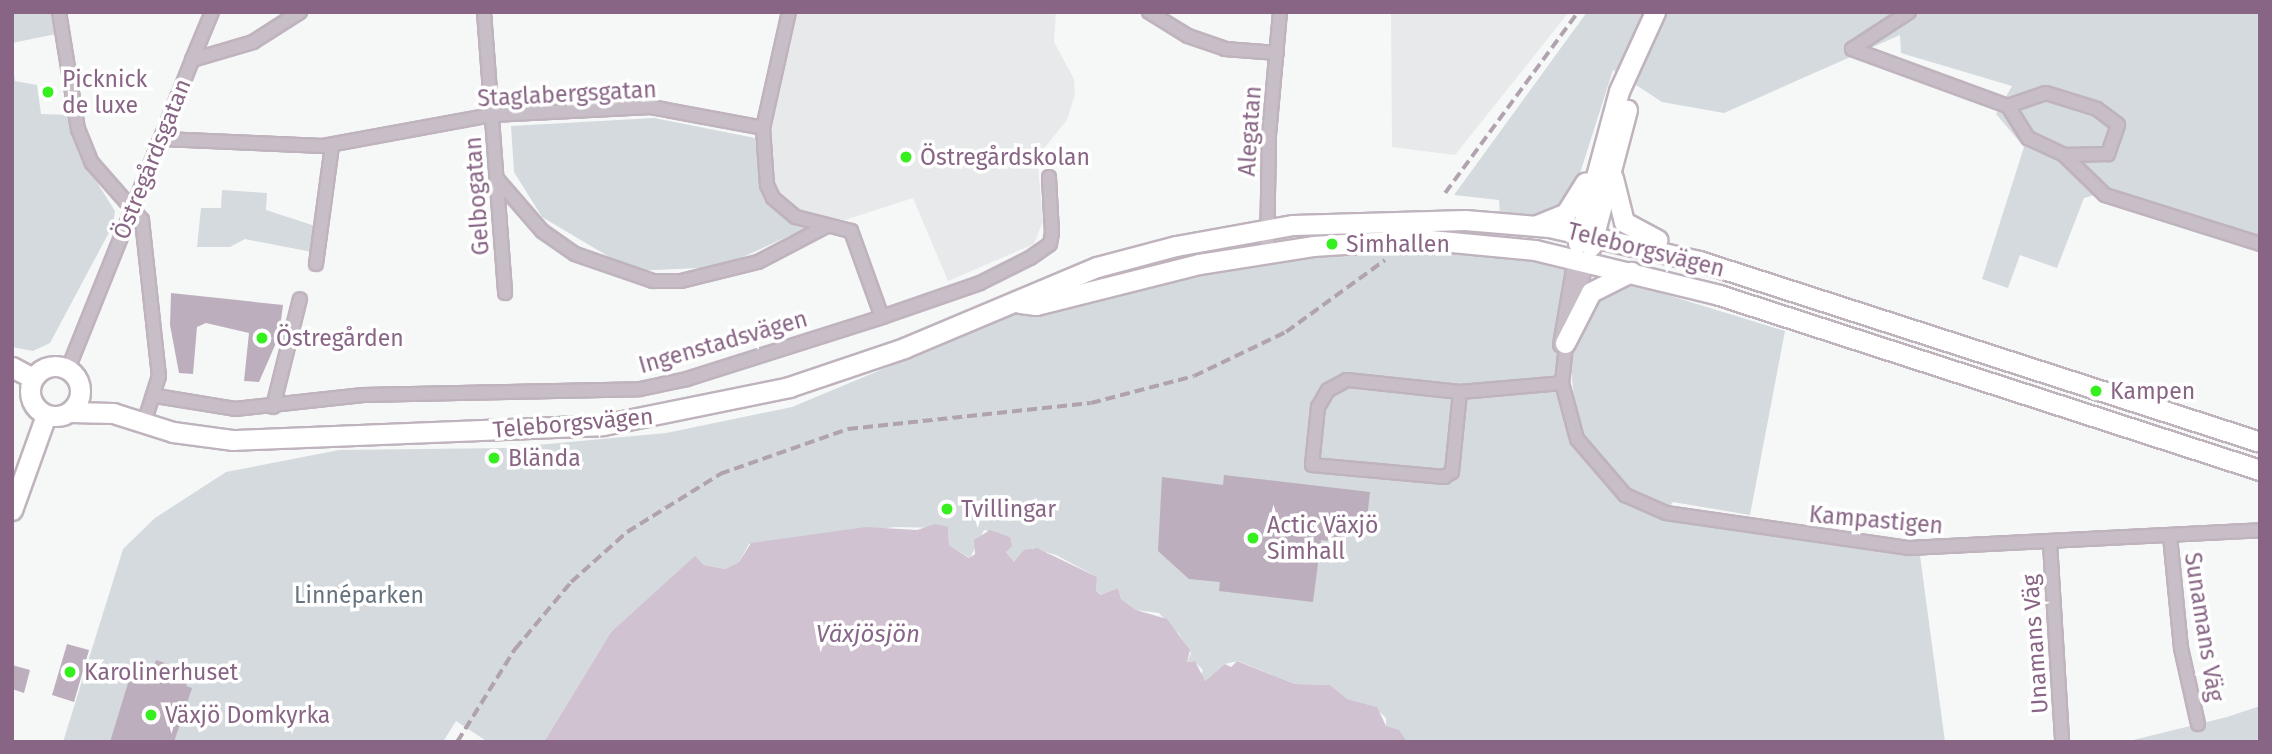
<!DOCTYPE html>
<html>
<head>
<meta charset="utf-8">
<style>
	body { margin:0 }
	#map { position:relative; width:2272px; height:754px; overflow:hidden; background:#f5f8f7; font-family:"Fira Sans",sans-serif }
	div>[style] { position:absolute }
	.built>* { inset:0; background:#e8e9ea }
	.green>* { inset:0; background:#d4dade }
	.water>* { inset:0; background:#d0c2d1 }
	.building>* { inset:0; background:#bcaebc }
	.roads { filter:drop-shadow(2px 0 #bfb3be) drop-shadow(-2px 0 #bfb3be) drop-shadow(0 2px #bfb3be) drop-shadow(0 -2px #bfb3be) }
	.street>* { height:12px; margin:-6px; padding:0 6px; transform-origin:6px; border-radius:6px; background:#c8bec7 }
	.secondary>* { height:19px; margin:-9.5px; padding:0 9.5px; transform-origin:9.5px; border-radius:9.5px; background:#fff }
	.secondary>.ring { margin:-9.5px; padding:0; box-sizing:content-box; background:none; border:19px solid #fff; border-radius:50% }
	.rail>* { height:3.5px; margin-top:-1.75px; transform-origin:0; background:repeating-linear-gradient(90deg,#b0a2ae 0 10px,transparent 0 15px) }
	.dots>* { width:19px; height:19px; translate:-50% -50%; box-sizing:border-box; border:4px solid #fff; border-radius:50% }
	span { translate:-50% -50%; white-space:nowrap; text-align:center; line-height:1.15; -webkit-text-stroke:7px #fff; paint-order:stroke }
	.poi-label { font-size:23px; color:#886585 }
	.left { translate:0 -50%; text-align:left }
	.street-label { font-size:23px; color:#886585 }
	.park-label { font-size:23px; color:#64737f }
	.water-label { font-size:24px; color:#88668b; font-style:italic }
	.frame { position:absolute; inset:0; border:14px solid #886585; pointer-events:none }
</style>
</head>
<body>
<div id="map">
	<div class="built">
		<div style="clip-path:polygon(797px 12px,1056px 12px,1054px 42px,1074px 79px,1075px 94px,1067px 120px,1045px 147px,1038px 167px,1043px 221px,1034px 244px,948px 281px,913px 198px,845px 220px,800px 213px,779px 196px,769px 176px,770px 132px)"></div>
		<div style="clip-path:polygon(1391px 12px,1569px 12px,1455px 155px,1392px 147px)"></div>
	</div>
	<div class="green">
		<div style="clip-path:polygon(12px 12px,52px 12px,56px 34px,12px 43px)"></div>
		<div style="clip-path:polygon(1587px 12px,2260px 12px,2260px 241px,2106px 192px,2084px 198px,2057px 268px,2020px 255px,2008px 288px,1982px 279px,2024px 147px,1996px 114px,2012px 86px,1901px 53px,1900px 35px,1724px 113px,1662px 102px,1613px 70px,1575px 189px,1549px 220px,1500px 216px,1499px 200px,1454px 195px)"></div>
		<div style="clip-path:polygon(12px 62px,15px 81px,37px 85px,41px 114px,68px 115px,78px 152px,115px 211px,113px 225px,50px 343px,33px 351px,12px 347px)"></div>
		<div style="clip-path:polygon(654px 118px,755px 138px,764px 200px,811px 226px,721px 267px,633px 271px,542px 217px,514px 172px,511px 126px)"></div>
		<div style="clip-path:polygon(222px 190px,267px 193px,266px 210px,315px 226px,312px 252px,245px 239px,230px 247px,197px 247px,201px 208px,221px 208px)"></div>
		<div style="clip-path:polygon(1420px 239px,1587px 261px,1562px 383px,1591px 459px,1646px 506px,1919px 548px,1945px 742px,1407px 742px,1386px 726px,1386px 718px,1373px 706px,1346px 699px,1330px 685px,1295px 684px,1238px 661px,1225px 664px,1205px 681px,1200px 677px,1203px 670px,1194px 661px,1187px 662px,1191px 653px,1179px 634px,1159px 613px,1136px 610px,1121px 599px,1118px 588px,1102px 595px,1096px 591px,1097px 577px,1056px 555px,1033px 548px,1014px 562px,1006px 552px,1010px 537px,984px 530px,970px 558px,949px 545px,948px 528px,895px 527px,749px 544px,739px 562px,725px 569px,704px 565px,695px 557px,611px 632px,544px 742px,488px 742px,456px 721px,443px 742px,63px 742px,123px 549px,155px 518px,226px 472px,339px 450px,506px 448px,666px 433px,792px 407px,1036px 305px,1199px 264px)"></div>
		<div style="clip-path:polygon(1635px 285px,1785px 331px,1750px 515px,1673px 502px,1668px 508px,1627px 490px,1592px 449px,1577px 423px,1570px 362px,1587px 313px,1610px 288px)"></div>
		<div style="clip-path:polygon(2260px 706px,2260px 742px,2125px 742px,2227px 717px)"></div>
	</div>
	<div class="water">
		<div style="clip-path:polygon(935px 524px,948px 527px,949px 545px,969px 558px,975px 554px,974px 540px,990px 530px,1010px 537px,1012px 546px,1006px 552px,1014px 562px,1024px 550px,1037px 548px,1097px 577px,1096px 591px,1101px 595px,1118px 588px,1121px 599px,1136px 610px,1167px 619px,1190px 650px,1187px 662px,1195px 661px,1205px 681px,1225px 664px,1231px 667px,1237px 661px,1295px 684px,1330px 685px,1347px 699px,1377px 707px,1386px 726px,1399px 730px,1407px 742px,544px 742px,611px 632px,695px 556px,704px 565px,725px 569px,739px 562px,751px 543px,866px 527px,917px 530px)"></div>
	</div>
	<div class="building">
		<div style="clip-path:polygon(171px 293px,283px 305px,279px 336px,259px 382px,244px 381px,249px 333px,206px 323px,197px 327px,193px 374px,179px 373px,170px 325px)"></div>
		<div style="clip-path:polygon(1224px 475px,1370px 492px,1365px 536px,1346px 534px,1345px 543px,1321px 540px,1313px 602px,1219px 591px,1220px 582px,1189px 579px,1158px 551px,1162px 477px,1223px 485px)"></div>
		<div style="clip-path:polygon(67px 644px,89px 650px,74px 702px,52px 695px)"></div>
		<div style="clip-path:polygon(156px 660px,180px 668px,178px 674px,189px 678px,186px 686px,192px 688px,174px 742px,110px 742px,132px 670px,151px 676px)"></div>
		<div style="clip-path:polygon(12px 665px,30px 670px,24px 693px,12px 689px)"></div>
	</div>
	<div class="roads">
		<div class="street">
			<div style="left:59px;top:12px;width:119px;rotate:80.8deg"></div>
			<div style="left:78px;top:129px;width:37px;rotate:68deg"></div>
			<div style="left:92px;top:163px;width:76px;rotate:48.7deg"></div>
			<div style="left:142px;top:220px;width:157px;rotate:83.8deg"></div>
			<div style="left:159px;top:376px;width:49px;rotate:107.7deg"></div>
			<div style="left:484px;top:12px;width:282px;rotate:85.7deg"></div>
			<div style="left:1149px;top:12px;width:46px;rotate:31.6deg"></div>
			<div style="left:1188px;top:36px;width:39px;rotate:19deg"></div>
			<div style="left:1225px;top:49px;width:52px;rotate:4.4deg"></div>
			<div style="left:1852px;top:49px;width:166px;rotate:20.1deg"></div>
			<div style="left:2008px;top:106px;width:38px;rotate:58deg"></div>
			<div style="left:2028px;top:138px;width:40px;rotate:25deg"></div>
			<div style="left:2064px;top:155px;width:57px;rotate:44.3deg"></div>
			<div style="left:2105px;top:195px;width:163px;rotate:17.5deg"></div>
			<div style="left:1852px;top:49px;width:68px;rotate:-33deg"></div>
			<div style="left:192px;top:60px;width:52px;rotate:-67.4deg"></div>
			<div style="left:2008px;top:106px;width:40px;rotate:-18.9deg"></div>
			<div style="left:2046px;top:93px;width:53px;rotate:17.4deg"></div>
			<div style="left:2097px;top:109px;width:26px;rotate:37deg"></div>
			<div style="left:2118px;top:125px;width:31px;rotate:109deg"></div>
			<div style="left:2108px;top:154px;width:44px;rotate:178.7deg"></div>
			<div style="left:763px;top:128px;width:119px;rotate:-77.4deg"></div>
			<div style="left:163px;top:139px;width:160px;rotate:2.5deg"></div>
			<div style="left:323px;top:146px;width:172px;rotate:-10.4deg"></div>
			<div style="left:492px;top:115px;width:159px;rotate:-2.9deg"></div>
			<div style="left:651px;top:107px;width:114px;rotate:10.6deg"></div>
			<div style="left:763px;top:128px;width:57px;rotate:86deg"></div>
			<div style="left:767px;top:185px;width:14px;rotate:65deg"></div>
			<div style="left:773px;top:198px;width:30px;rotate:40deg"></div>
			<div style="left:796px;top:217px;width:57px;rotate:14.3deg"></div>
			<div style="left:851px;top:231px;width:91px;rotate:70.2deg"></div>
			<div style="left:497px;top:179px;width:69px;rotate:49.1deg"></div>
			<div style="left:542px;top:231px;width:40px;rotate:34.9deg"></div>
			<div style="left:575px;top:254px;width:83px;rotate:19.1deg"></div>
			<div style="left:653px;top:281px;width:28px"></div>
			<div style="left:681px;top:281px;width:79px;rotate:-13.9deg"></div>
			<div style="left:758px;top:262px;width:76px;rotate:-27.6deg"></div>
			<div style="left:1267px;top:252px;width:117px;rotate:-89deg"></div>
			<div style="left:1269px;top:135px;width:123px;rotate:-84.9deg"></div>
			<div style="left:316px;top:264px;width:120px;rotate:-82.3deg"></div>
			<div style="left:1574px;top:311px;width:52px;rotate:-75.4deg"></div>
			<div style="left:1567px;top:336px;width:47px;rotate:96.1deg"></div>
			<div style="left:1562px;top:383px;width:58px;rotate:75deg"></div>
			<div style="left:1577px;top:439px;width:74px;rotate:49.4deg"></div>
			<div style="left:1625px;top:495px;width:45px;rotate:23.7deg"></div>
			<div style="left:1666px;top:513px;width:246px;rotate:8.2deg"></div>
			<div style="left:1910px;top:548px;width:350px;rotate:-2.9deg"></div>
			<div style="left:1560px;top:345px;width:88px;rotate:-80.2deg"></div>
			<div style="left:68px;top:369px;width:333px;rotate:-68.1deg"></div>
			<div style="left:192px;top:60px;width:64px;rotate:-16.4deg"></div>
			<div style="left:253px;top:42px;width:56px;rotate:-32.6deg"></div>
			<div style="left:1460px;top:392px;width:114px;rotate:-173.9deg"></div>
			<div style="left:1347px;top:380px;width:21px;rotate:152deg"></div>
			<div style="left:1328px;top:390px;width:20px;rotate:120deg"></div>
			<div style="left:1318px;top:407px;width:58px;rotate:95.9deg"></div>
			<div style="left:1312px;top:465px;width:133px;rotate:5.2deg"></div>
			<div style="left:1444px;top:477px;width:9px;rotate:-32deg"></div>
			<div style="left:1452px;top:472px;width:80px;rotate:-84.3deg"></div>
			<div style="left:1460px;top:392px;width:102px;rotate:-5deg"></div>
			<div style="left:156px;top:396px;width:80px;rotate:9.3deg"></div>
			<div style="left:235px;top:409px;width:129px;rotate:-6.2deg"></div>
			<div style="left:363px;top:395px;width:277px;rotate:-1.2deg"></div>
			<div style="left:640px;top:389px;width:48px;rotate:-12deg"></div>
			<div style="left:687px;top:379px;width:205px;rotate:-17.6deg"></div>
			<div style="left:882px;top:317px;width:104px;rotate:-19.1deg"></div>
			<div style="left:980px;top:283px;width:56px;rotate:-26.6deg"></div>
			<div style="left:1030px;top:258px;width:24px;rotate:-35deg"></div>
			<div style="left:1050px;top:244px;width:11px;rotate:-80deg"></div>
			<div style="left:1052px;top:233px;width:56px;rotate:-93.1deg"></div>
			<div style="left:273px;top:407px;width:111px;rotate:-76deg"></div>
			<div style="left:2170px;top:536px;width:113px;rotate:84.4deg"></div>
			<div style="left:2181px;top:648px;width:78px;rotate:77.4deg"></div>
			<div style="left:2050px;top:543px;width:199px;rotate:86.5deg"></div>
		</div>
		<div class="secondary">
			<div style="left:1613px;top:178px;width:45px;rotate:76deg"></div>
			<div style="left:1624px;top:222px;width:38px;rotate:28deg"></div>
			<div style="left:1537px;top:225px;width:31px;rotate:-22deg"></div>
			<div style="left:1566px;top:213px;width:36px;rotate:-58deg"></div>
			<div style="left:1578px;top:243px;width:157px;rotate:-74.9deg"></div>
			<div style="left:1619px;top:91px;width:87px;rotate:-65.5deg"></div>
			<div style="left:1591px;top:246px;width:141px;rotate:-75.2deg"></div>
			<div style="left:1020px;top:303px;width:16px;rotate:7deg"></div>
			<div style="left:1036px;top:305px;width:168px;rotate:-14.1deg"></div>
			<div style="left:1199px;top:264px;width:115px;rotate:-9deg"></div>
			<div style="left:1313px;top:246px;width:107px;rotate:-3.7deg"></div>
			<div style="left:1420px;top:239px;width:116px;rotate:5.5deg"></div>
			<div style="left:1535px;top:250px;width:189px;rotate:13.7deg"></div>
			<div style="left:1719px;top:295px;width:569px;rotate:17.93deg"></div>
			<div style="left:1565px;top:343px;width:57px;rotate:-63deg"></div>
			<div style="left:1591px;top:292px;width:45px;rotate:-26.6deg"></div>
			<div class="ring" style="left:30px;top:366px;width:31px;height:31px"></div>
			<div style="left:12px;top:367px;width:24px;rotate:28deg"></div>
			<div style="left:70px;top:412px;width:43px;rotate:1.3deg"></div>
			<div style="left:113px;top:413px;width:63px;rotate:17.6deg"></div>
			<div style="left:173px;top:432px;width:61px;rotate:7.6deg"></div>
			<div style="left:233px;top:440px;width:370px;rotate:-2.3deg"></div>
			<div style="left:603px;top:425px;width:190px;rotate:-11.5deg"></div>
			<div style="left:789px;top:387px;width:121px;rotate:-18.7deg"></div>
			<div style="left:904px;top:348px;width:209px;rotate:-22.8deg"></div>
			<div style="left:1097px;top:267px;width:82px;rotate:-14.9deg"></div>
			<div style="left:1176px;top:246px;width:119px;rotate:-10.2deg"></div>
			<div style="left:1293px;top:225px;width:172px;rotate:-1.7deg"></div>
			<div style="left:1465px;top:220px;width:84px;rotate:4.8deg"></div>
			<div style="left:1549px;top:227px;width:154px;rotate:12.8deg"></div>
			<div style="left:1699px;top:261px;width:589px;rotate:17.88deg"></div>
			<div style="left:12px;top:510px;width:101px;rotate:-70.3deg"></div>
		</div>
	</div>
	<div class="rail">
		<div style="left:1445px;top:193px;width:225px;rotate:-53.7deg"></div>
		<div style="left:457px;top:742px;width:110px;rotate:-58.1deg"></div>
		<div style="left:515px;top:649px;width:87px;rotate:-50.1deg"></div>
		<div style="left:571px;top:582px;width:75px;rotate:-41.8deg"></div>
		<div style="left:627px;top:532px;width:110px;rotate:-31.9deg"></div>
		<div style="left:720px;top:474px;width:136px;rotate:-19.4deg"></div>
		<div style="left:848px;top:429px;width:244px;rotate:-6.1deg"></div>
		<div style="left:1091px;top:403px;width:106px;rotate:-14.7deg"></div>
		<div style="left:1194px;top:376px;width:102px;rotate:-25.6deg"></div>
		<div style="left:1286px;top:332px;width:122px;rotate:-36deg"></div>
	</div>
	<div class="dots">
		<div style="left:48px;top:92px;background:#36ef1e"></div>
		<div style="left:906px;top:157px;background:#36ef1e"></div>
		<div style="left:1332px;top:244px;background:#36ef1e"></div>
		<div style="left:262px;top:338px;background:#36ef1e"></div>
		<div style="left:2096px;top:391px;background:#36ef1e"></div>
		<div style="left:494px;top:458px;background:#36ef1e"></div>
		<div style="left:947px;top:509px;background:#36ef1e"></div>
		<div style="left:1253px;top:538px;background:#36ef1e"></div>
		<div style="left:70px;top:672px;background:#36ef1e"></div>
		<div style="left:151px;top:715px;background:#36ef1e"></div>
	</div>
	<div class="poi-label">
		<span class="left" style="left:62px;top:92px">Picknick<br>de luxe</span>
		<span class="left" style="left:920px;top:157px">Östregårdskolan</span>
		<span class="left" style="left:1346px;top:244px">Simhallen</span>
		<span class="left" style="left:276px;top:338px">Östregården</span>
		<span class="left" style="left:2110px;top:391px">Kampen</span>
		<span class="left" style="left:508px;top:458px">Blända</span>
		<span class="left" style="left:961px;top:509px">Tvillingar</span>
		<span class="left" style="left:1267px;top:538px">Actic Växjö<br>Simhall</span>
		<span class="left" style="left:84px;top:672px">Karolinerhuset</span>
		<span class="left" style="left:165px;top:715px">Växjö Domkyrka</span>
	</div>
	<div class="street-label">
		<span style="left:567px;top:94px;rotate:-3deg">Staglabergsgatan</span>
		<span style="left:1250px;top:131px;rotate:-86deg">Alegatan</span>
		<span style="left:152px;top:159px;rotate:-68deg">Östregårdsgatan</span>
		<span style="left:477px;top:196px;rotate:-94deg">Gelbogatan</span>
		<span style="left:1646px;top:250px;rotate:14deg">Teleborgsvägen</span>
		<span style="left:723px;top:342px;rotate:-16deg">Ingenstadsvägen</span>
		<span style="left:573px;top:423px;rotate:-5deg">Teleborgsvägen</span>
		<span style="left:1876px;top:520px;rotate:5deg">Kampastigen</span>
		<span style="left:2204px;top:627px;rotate:81deg">Sunamans Väg</span>
		<span style="left:2035px;top:644px;rotate:-94deg">Unamans Väg</span>
	</div>
	<div class="park-label">
		<span style="left:359px;top:595px">Linnéparken</span>
	</div>
	<div class="water-label">
		<span style="left:868px;top:635px">Växjösjön</span>
	</div>
	<div class="frame"></div>
</div>
</body>
</html>
